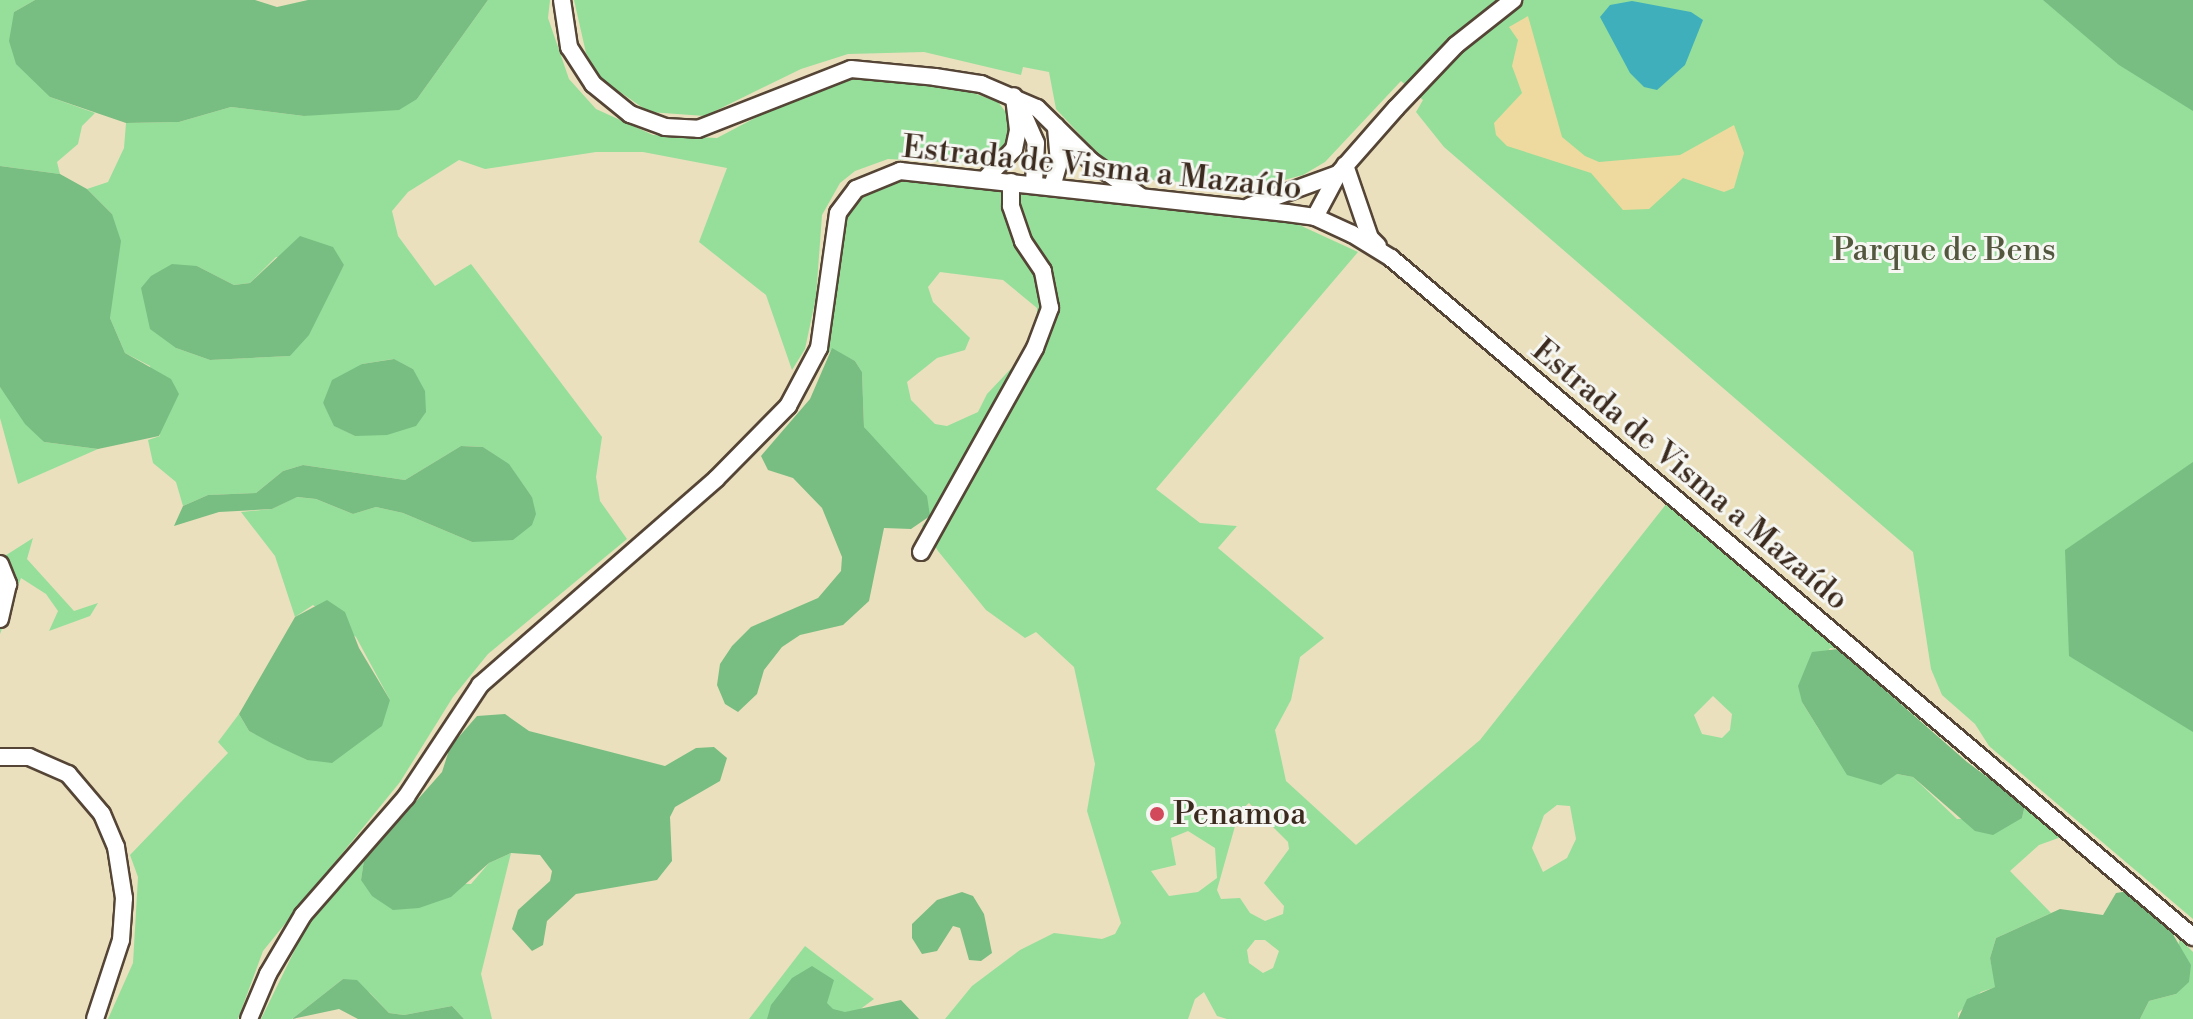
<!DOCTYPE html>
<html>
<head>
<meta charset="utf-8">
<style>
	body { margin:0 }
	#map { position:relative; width:2193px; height:1019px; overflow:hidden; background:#eae0bd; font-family:"Libre Bodoni",serif }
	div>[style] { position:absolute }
	.green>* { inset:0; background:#95df9a }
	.forest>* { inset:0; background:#78be82 }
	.sand>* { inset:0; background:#eeda9e }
	.water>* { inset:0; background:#40afbc }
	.roads { filter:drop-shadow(2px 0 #554536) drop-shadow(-2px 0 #554536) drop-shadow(0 2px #554536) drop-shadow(0 -2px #554536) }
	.minor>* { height:16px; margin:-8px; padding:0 8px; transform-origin:8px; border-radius:8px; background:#fff }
	.dots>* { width:22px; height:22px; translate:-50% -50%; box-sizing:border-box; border:4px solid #f6f6f2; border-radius:50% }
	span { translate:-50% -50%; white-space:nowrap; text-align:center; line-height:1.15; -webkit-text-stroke:6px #f6f6f2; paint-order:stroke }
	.street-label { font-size:32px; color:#3b2a1e }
	.park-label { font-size:32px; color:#52573d }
	.poi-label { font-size:32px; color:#3b2a1e }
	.left { translate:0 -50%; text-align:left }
</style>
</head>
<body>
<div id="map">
	<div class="green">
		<div style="clip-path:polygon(0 0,35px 0,14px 12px,50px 97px,95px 113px,82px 126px,78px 144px,57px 162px,60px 174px,0 166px)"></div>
		<div style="clip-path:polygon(evenodd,488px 0,550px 0,548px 18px,569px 79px,596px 109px,653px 135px,717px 138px,806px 91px,854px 77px,968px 91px,998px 102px,1011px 119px,1006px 144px,992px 164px,888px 159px,855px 171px,840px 183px,822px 215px,816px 297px,805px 349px,792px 370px,766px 295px,699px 242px,727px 168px,643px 152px,596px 152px,485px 169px,459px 160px,408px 192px,392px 211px,398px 236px,435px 286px,471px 264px,602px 437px,596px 477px,600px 501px,627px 539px,488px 654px,453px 697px,400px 782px,263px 951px,238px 1019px,108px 1019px,133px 963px,138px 877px,130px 855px,228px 753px,218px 742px,239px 714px,249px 731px,307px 760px,390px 700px,356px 637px,313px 605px,295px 617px,275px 556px,241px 512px,272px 509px,296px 497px,316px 499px,353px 514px,376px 507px,403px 513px,472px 542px,532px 497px,509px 465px,483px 447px,461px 446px,405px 480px,303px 465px,283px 471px,256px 493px,208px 495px,183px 506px,176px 482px,153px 463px,148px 440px,160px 436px,150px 366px,125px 353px,110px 318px,112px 214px,87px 189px,108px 182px,124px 148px,126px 123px,179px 122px,231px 107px,304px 116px,417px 99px,488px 0,276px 257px,344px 265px,290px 356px,210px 360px,176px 348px,197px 266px,234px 285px,250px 283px,276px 257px,488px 0,393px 359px,413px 369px,355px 436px,335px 426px,323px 403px,362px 364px,393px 359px)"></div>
		<div style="clip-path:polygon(574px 0,2193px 0,2193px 919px,1989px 746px,1975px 724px,1942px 695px,1931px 669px,1913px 552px,1444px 147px,1416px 112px,1423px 100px,1401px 81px,1325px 162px,1303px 175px,1273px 183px,1158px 182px,1105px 160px,1085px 140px,1056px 109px,1049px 72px,1023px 67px,1021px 75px,924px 52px,848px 54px,801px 69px,705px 116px,649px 112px,601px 79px,586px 53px)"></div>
		<div style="clip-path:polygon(evenodd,899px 181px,1295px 223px,1358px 252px,1156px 489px,1200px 523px,1237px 526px,1218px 548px,1324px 638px,1300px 657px,1291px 700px,1275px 730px,1286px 781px,1356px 845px,1480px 740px,1667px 503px,1838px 649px,1830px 648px,1802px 702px,1821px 733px,1897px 774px,1913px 777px,1957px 819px,2022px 818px,2025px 805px,2064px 836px,2039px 845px,2010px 871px,2051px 913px,1996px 938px,1990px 958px,1996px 987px,1981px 992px,1958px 1013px,1958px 1019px,1227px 1019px,1217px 1016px,1204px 992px,1195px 999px,1188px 1019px,945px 1019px,972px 986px,1020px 950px,1054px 933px,1102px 939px,1115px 934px,1121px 923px,1087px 811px,1095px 764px,1074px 667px,1036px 632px,1025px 638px,986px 610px,938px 551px,922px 526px,930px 516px,864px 427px,862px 372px,855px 361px,832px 349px,826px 356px,847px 216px,867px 193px,899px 181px,940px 272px,1003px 280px,1037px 308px,1037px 328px,1025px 354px,987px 394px,978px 412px,947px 426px,935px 424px,911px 400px,907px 382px,937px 358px,965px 350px,970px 338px,933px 302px,928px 287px,940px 272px,899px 181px,1713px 696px,1732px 714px,1730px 730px,1722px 738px,1702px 734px,1694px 715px,1713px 696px,899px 181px,1249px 803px,1288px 842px,1289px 849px,1264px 883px,1284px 906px,1283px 914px,1265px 921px,1250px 913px,1240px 898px,1221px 899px,1217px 890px,1239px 812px,1249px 803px,899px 181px,1557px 805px,1570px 806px,1576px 839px,1567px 858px,1543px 872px,1532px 848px,1544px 815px,1557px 805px,899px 181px,1188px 831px,1215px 848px,1217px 878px,1198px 892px,1169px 896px,1151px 871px,1176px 865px,1171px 838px,1188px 831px,899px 181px,1255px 940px,1265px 940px,1279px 951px,1273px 968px,1263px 973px,1249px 963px,1247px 950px,1255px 940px)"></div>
		<div style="clip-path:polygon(0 387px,44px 442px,98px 449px,18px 484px,0 418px)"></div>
		<div style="clip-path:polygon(33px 538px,27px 559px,74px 611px,98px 603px,90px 616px,49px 631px,58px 611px,46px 594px,21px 578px,0 634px,0 559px)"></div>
		<div style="clip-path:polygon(511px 853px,481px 974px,492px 1019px,464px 1019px,452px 1006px,404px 1015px,389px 1013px,370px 993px,343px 979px,292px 1019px,261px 1019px,307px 925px,364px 860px,361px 880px,471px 884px,489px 863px)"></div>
		<div style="clip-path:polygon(2168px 927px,2193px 952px,2193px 1019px,2140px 1019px,2149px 1001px,2176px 994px,2179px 940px)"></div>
		<div style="clip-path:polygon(805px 946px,874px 999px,847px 1019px,749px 1019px)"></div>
	</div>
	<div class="forest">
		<div style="clip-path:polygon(35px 0,255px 0,277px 7px,308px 0,488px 0,417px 99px,399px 110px,304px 116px,231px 107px,179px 122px,126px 123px,50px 97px,16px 64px,9px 41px,14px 12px)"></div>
		<div style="clip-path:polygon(2043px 0,2193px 0,2193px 111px,2119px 65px)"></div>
		<div style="clip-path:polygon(0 166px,60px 174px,87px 189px,112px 214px,121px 241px,110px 318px,125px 353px,171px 379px,179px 394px,159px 436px,98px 449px,44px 442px,25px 424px,0 387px)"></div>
		<div style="clip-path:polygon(300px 236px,333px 247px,344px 265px,309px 335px,290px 356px,210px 360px,176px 348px,150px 329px,141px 288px,151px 276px,172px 264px,197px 266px,234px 285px,250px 283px)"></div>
		<div style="clip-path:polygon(832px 348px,855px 361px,862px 372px,864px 427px,927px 496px,930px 516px,911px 529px,884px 528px,869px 601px,843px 625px,800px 635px,782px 647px,764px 670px,757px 694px,738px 712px,725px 704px,717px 685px,720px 664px,732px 646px,751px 627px,818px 598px,841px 571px,842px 557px,822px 508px,793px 478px,768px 470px,761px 456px,810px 399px)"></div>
		<div style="clip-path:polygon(394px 359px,413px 369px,425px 391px,426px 412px,416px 426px,387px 435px,355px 436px,334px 426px,323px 403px,332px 380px,362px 364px)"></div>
		<div style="clip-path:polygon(461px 446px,483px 447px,509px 464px,532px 497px,536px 514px,532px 525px,513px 540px,472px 542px,403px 513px,376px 507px,353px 514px,316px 499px,297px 497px,272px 509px,219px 512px,174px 526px,183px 506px,208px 495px,256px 493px,283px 471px,303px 465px,405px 480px)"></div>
		<div style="clip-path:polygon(2193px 462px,2193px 732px,2069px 656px,2065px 550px)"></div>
		<div style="clip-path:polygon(327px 600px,345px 612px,359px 648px,390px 700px,382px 726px,332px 763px,307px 760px,273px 744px,249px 731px,239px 714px,295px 617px)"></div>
		<div style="clip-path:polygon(1838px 649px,1967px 762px,2025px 805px,2022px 818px,1993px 835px,1975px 831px,1913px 777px,1897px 774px,1881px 785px,1847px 775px,1802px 702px,1798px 686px,1812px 652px)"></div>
		<div style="clip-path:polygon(505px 714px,529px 731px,665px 766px,696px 748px,714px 747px,727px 758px,720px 781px,675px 807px,670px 817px,672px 861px,657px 880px,576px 894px,547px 921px,543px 945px,532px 951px,512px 929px,518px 910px,550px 881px,552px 871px,540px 855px,511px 853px,489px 863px,451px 897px,419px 908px,393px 910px,372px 896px,361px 880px,364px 860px,442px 772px,450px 747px,477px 716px)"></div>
		<div style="clip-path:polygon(2129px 891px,2168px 926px,2191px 965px,2189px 982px,2176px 994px,2149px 1001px,2140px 1019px,1958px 1019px,1967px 999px,1995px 987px,1990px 958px,1996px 938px,2060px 909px,2103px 915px,2116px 893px)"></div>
		<div style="clip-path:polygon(962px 892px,973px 896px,984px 914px,992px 953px,981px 961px,969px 960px,960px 928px,953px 926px,937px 951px,922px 954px,912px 938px,912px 924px,937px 900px)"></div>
		<div style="clip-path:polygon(812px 966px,834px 980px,827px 1003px,833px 1009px,845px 1012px,901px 1000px,919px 1019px,767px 1019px,771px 1005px,792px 978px)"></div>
		<div style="clip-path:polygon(343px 979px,357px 980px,389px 1013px,404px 1015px,452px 1006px,464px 1019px,358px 1019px,339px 1009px,292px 1019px)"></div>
	</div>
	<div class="sand">
		<div style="clip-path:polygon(1528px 16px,1562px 137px,1585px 156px,1599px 162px,1680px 155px,1734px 125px,1744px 153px,1734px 188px,1724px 192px,1683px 178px,1649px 209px,1623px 210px,1591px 173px,1507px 146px,1496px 135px,1494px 123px,1522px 93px,1512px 66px,1518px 40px,1509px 27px)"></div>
	</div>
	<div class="water">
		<div style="clip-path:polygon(1632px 1px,1691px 12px,1703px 20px,1685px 65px,1657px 90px,1644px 87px,1630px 73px,1600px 17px,1610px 5px)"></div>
	</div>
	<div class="roads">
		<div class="minor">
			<div style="left:562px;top:0;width:48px;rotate:81.5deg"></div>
			<div style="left:569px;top:47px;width:44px;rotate:57deg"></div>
			<div style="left:593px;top:84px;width:48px;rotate:39deg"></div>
			<div style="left:630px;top:114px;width:37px;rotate:20deg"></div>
			<div style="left:665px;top:127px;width:33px;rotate:3deg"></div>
			<div style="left:698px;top:129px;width:164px;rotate:-21.4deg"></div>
			<div style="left:851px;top:69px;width:84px;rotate:5.4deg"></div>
			<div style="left:935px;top:77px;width:47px;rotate:8.7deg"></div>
			<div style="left:981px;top:84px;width:61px;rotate:23.2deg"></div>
			<div style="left:1037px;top:108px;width:76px;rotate:44.5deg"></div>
			<div style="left:1091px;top:161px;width:60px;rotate:35.5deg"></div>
			<div style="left:1017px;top:100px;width:47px;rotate:66.2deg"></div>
			<div style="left:1036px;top:143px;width:41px;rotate:92.8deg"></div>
			<div style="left:1345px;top:165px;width:77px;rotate:71.1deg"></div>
			<div style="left:1370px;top:238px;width:11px;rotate:45deg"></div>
			<div style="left:985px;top:179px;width:42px;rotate:-46deg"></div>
			<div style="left:1014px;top:149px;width:19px;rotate:-78deg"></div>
			<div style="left:1018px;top:130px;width:34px;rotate:-97deg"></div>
			<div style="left:1052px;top:187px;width:26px;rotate:-74deg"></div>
			<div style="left:1059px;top:162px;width:36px;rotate:-95deg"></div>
			<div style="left:1250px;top:206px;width:94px;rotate:-20deg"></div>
			<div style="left:1315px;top:217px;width:49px;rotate:-61.9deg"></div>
			<div style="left:1338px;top:174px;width:88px;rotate:-48.7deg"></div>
			<div style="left:1396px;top:108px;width:87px;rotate:-46.4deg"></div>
			<div style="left:1456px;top:45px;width:73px;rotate:-38.3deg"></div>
			<div style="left:921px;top:552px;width:234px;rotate:-60.8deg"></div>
			<div style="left:1035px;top:348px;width:43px;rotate:-69.4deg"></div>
			<div style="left:1050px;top:308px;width:38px;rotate:-101deg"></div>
			<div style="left:1043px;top:271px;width:36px;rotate:-124deg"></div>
			<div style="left:1023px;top:241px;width:37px;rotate:-109deg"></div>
			<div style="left:1011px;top:206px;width:24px;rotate:-90deg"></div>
			<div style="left:0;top:564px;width:22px;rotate:68deg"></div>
			<div style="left:8px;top:584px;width:36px;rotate:103deg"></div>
			<div style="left:0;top:757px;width:29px"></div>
			<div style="left:29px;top:757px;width:43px;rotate:23.6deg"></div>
			<div style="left:68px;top:774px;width:52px;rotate:49.6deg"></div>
			<div style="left:102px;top:814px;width:36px;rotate:67deg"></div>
			<div style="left:116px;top:847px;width:52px;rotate:81.1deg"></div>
			<div style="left:124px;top:898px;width:42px;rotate:94.1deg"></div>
			<div style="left:121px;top:940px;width:83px;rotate:108.2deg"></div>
			<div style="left:249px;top:1019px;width:49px;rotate:-67.1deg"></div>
			<div style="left:268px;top:974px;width:69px;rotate:-59.3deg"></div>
			<div style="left:303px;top:915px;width:157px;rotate:-48.9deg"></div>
			<div style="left:406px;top:797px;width:134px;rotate:-56.5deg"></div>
			<div style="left:480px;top:685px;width:313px;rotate:-41.1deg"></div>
			<div style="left:716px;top:479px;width:103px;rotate:-45.4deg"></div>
			<div style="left:788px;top:406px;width:66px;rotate:-61.9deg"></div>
			<div style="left:819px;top:348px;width:136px;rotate:-82deg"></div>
			<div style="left:838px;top:213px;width:30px;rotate:-53deg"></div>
			<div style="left:856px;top:189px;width:48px;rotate:-22.2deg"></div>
			<div style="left:900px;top:171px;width:389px;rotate:6.2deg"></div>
			<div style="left:1287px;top:213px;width:28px;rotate:8deg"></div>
			<div style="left:1315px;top:217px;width:41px;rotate:24.7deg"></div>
			<div style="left:1352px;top:234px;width:46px;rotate:31.6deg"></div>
			<div style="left:1391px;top:258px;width:1051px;rotate:40.25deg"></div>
		</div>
	</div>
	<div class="dots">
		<div style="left:1157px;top:814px;background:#d1495b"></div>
	</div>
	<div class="street-label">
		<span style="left:1102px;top:168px;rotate:6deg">Estrada de Visma a Mazaído</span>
		<span style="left:1690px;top:475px;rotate:40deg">Estrada de Visma a Mazaído</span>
	</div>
	<div class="park-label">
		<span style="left:1944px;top:250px">Parque de Bens</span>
	</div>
	<div class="poi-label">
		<span class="left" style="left:1173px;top:814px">Penamoa</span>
	</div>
</div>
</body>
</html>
